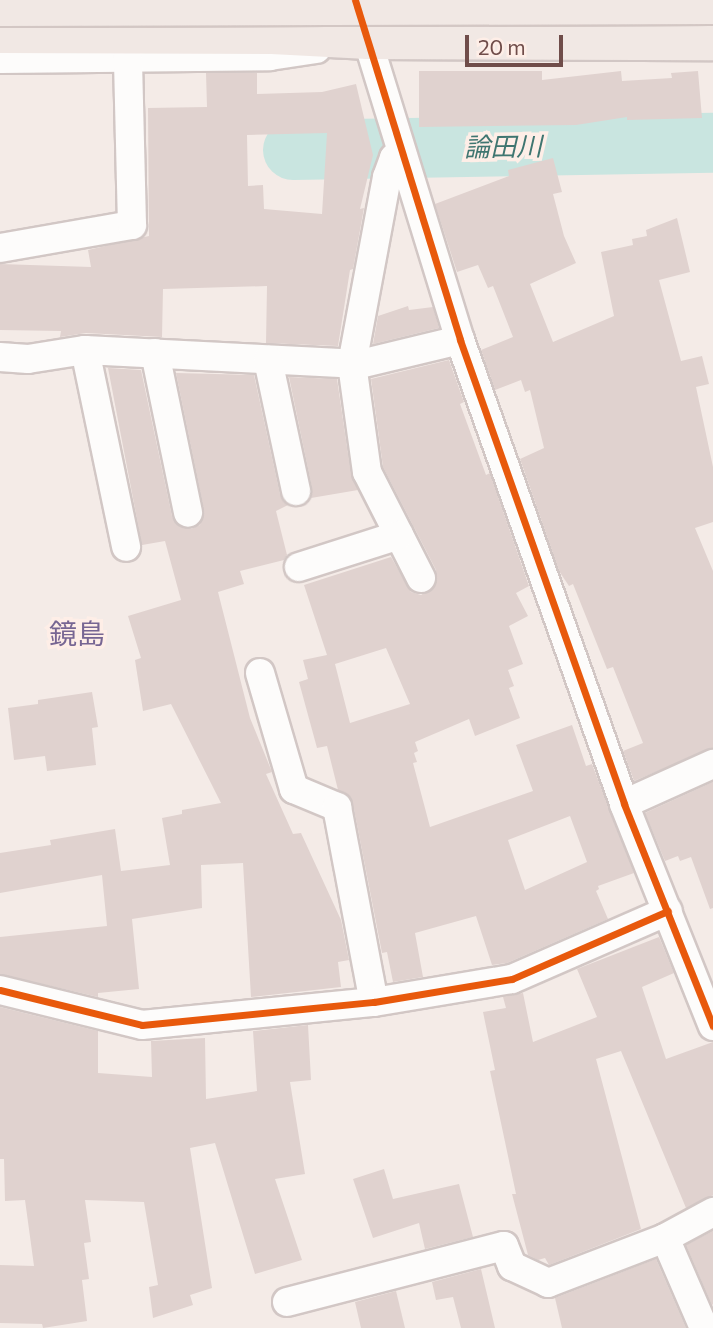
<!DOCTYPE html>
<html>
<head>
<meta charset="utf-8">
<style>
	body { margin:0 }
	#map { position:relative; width:713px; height:1328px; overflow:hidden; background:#f4ebe7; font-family:Commissioner,"Noto Sans JP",sans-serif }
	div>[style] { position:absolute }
	.river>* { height:60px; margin:-30px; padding:0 30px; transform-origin:30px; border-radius:30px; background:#c9e5e0 }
	.building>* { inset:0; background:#e0d2cf }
	.roads { filter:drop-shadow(2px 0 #d2c7c5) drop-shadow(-2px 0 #d2c7c5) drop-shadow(0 2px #d2c7c5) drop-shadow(0 -2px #d2c7c5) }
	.minor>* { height:28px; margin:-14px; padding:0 14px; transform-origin:14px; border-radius:14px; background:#fdfcfb }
	.primary>* { height:38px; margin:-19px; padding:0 19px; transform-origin:19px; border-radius:19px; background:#f1e8e4 }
	.bridges { filter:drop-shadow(2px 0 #d3c7c4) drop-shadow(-2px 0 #d3c7c4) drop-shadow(0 2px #d3c7c4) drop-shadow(0 -2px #d3c7c4) }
	.primary-bridge>* { height:38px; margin:-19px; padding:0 19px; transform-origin:19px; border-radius:19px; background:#f1e8e4 }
	.cycleway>* { height:7px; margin:-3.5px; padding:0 3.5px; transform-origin:3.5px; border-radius:3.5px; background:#e8590c }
	span { translate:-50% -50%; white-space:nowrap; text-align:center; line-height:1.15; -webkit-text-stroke:7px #feeee7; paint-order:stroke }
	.water-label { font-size:26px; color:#3f7570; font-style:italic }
	.quarter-label { font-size:28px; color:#776693 }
	.scale { position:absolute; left:465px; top:35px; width:98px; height:32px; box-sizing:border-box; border:4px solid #704d4a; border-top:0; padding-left:9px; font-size:21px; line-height:24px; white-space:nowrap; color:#704d4a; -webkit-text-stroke:5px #feeee7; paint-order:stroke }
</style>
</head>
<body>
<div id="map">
	<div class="river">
		<div style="left:293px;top:150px;width:420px;rotate:-1deg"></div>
	</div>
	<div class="building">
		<div style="clip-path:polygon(419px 71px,542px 71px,542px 80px,621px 71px,622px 81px,672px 78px,671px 73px,698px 71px,702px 118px,627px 120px,627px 117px,576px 125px,419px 127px)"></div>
		<div style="clip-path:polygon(evenodd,206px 73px,257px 73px,257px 94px,322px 92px,356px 84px,373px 155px,360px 209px,364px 208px,353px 269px,350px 270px,338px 346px,266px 343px,267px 286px,163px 289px,162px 337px,86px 333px,60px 337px,61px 331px,0 330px,0 264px,91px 267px,88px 250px,149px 236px,148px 108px,207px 107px,206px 73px,327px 133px,322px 214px,264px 209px,263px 185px,248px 186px,247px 135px,327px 133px)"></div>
		<div style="clip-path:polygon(553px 158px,562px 192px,553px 194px,564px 236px,576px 263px,530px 284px,553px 342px,614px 316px,601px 252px,633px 245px,632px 239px,647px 236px,646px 230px,677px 218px,690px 272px,659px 280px,681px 361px,702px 356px,709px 384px,696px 387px,713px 467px,713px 522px,695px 528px,713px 571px,713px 748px,634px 781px,623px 751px,643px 743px,613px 667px,607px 669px,573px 584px,569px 586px,559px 571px,520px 459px,544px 448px,530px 390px,525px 392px,521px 380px,495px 390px,481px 350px,513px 337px,493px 286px,488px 288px,478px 265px,457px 272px,435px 204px,509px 176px,508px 170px)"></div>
		<div style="clip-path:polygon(408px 306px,409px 310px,433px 307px,439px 328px,373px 344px,378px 316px)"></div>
		<div style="clip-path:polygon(evenodd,449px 360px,464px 402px,460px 404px,486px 475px,490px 473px,529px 586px,516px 593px,528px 616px,509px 626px,523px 664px,508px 670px,514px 686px,509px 688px,520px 718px,475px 736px,469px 719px,415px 742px,418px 751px,414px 753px,417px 762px,413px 763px,430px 827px,533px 791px,516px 745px,572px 725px,586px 766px,592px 764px,634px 873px,598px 886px,599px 889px,596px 891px,608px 919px,507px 963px,492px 965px,476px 916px,415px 933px,423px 977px,393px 982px,387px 952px,382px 953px,353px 804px,349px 796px,338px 790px,327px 746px,317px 748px,299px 682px,308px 679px,303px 660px,327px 655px,304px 585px,391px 557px,411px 592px,421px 595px,435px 586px,436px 570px,383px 467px,371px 379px,449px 360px,386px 648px,410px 704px,350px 723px,335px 664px,386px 648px,449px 360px,570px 816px,587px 862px,525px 890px,508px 840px,570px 816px)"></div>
		<div style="clip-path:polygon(108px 368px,141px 370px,172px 516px,176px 524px,191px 529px,200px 525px,204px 510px,176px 373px,254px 375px,280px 494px,288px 505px,276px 511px,287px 555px,284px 560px,240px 571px,244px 584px,218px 592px,250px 718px,272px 772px,266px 774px,293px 834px,301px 833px,341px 920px,349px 960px,338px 962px,341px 987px,251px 997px,243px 863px,201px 865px,202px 908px,132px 919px,139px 989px,98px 993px,98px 997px,0 974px,0 937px,107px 926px,102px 875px,0 893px,0 853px,51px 845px,50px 840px,115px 829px,121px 871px,170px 865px,162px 818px,182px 814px,182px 810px,221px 803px,171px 704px,143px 711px,135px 660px,141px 658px,128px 616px,181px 600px,165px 541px,142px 545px)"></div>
		<div style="clip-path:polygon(289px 377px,337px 379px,351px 474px,358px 490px,311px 498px,312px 488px)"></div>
		<div style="clip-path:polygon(92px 692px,98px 727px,92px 728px,96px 765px,47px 771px,45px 756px,14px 760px,8px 708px,38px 704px,38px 700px)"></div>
		<div style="clip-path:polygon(713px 782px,713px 908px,710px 909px,691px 857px,680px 861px,678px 856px,665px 861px,645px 813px)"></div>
		<div style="clip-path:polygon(659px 937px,674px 973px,642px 987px,666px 1059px,713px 1042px,713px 1195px,686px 1208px,621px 1051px,596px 1059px,641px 1229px,549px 1265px,545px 1258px,538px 1260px,528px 1255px,512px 1194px,516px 1194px,490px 1071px,495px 1070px,483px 1012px,506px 1008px,503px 997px,523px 993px,533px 1042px,597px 1017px,577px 969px)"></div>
		<div style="clip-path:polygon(0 1007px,98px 1031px,98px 1073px,152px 1077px,151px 1041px,205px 1038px,206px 1099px,257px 1091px,253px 1031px,308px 1025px,311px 1080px,290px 1082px,305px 1174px,275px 1179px,302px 1260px,255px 1274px,215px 1143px,190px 1148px,212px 1288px,190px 1295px,193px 1305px,153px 1318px,149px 1287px,158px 1285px,144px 1202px,85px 1200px,91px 1242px,84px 1243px,89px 1279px,82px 1280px,87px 1321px,43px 1328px,42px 1324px,0 1323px,0 1265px,34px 1266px,25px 1200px,5px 1201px,4px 1159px,0 1159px)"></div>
		<div style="clip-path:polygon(384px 1169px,393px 1199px,459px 1184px,473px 1237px,425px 1249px,419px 1223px,373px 1238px,353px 1179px)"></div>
		<div style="clip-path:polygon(713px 1231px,713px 1304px,712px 1305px,686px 1245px)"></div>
		<div style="clip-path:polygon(656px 1259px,686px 1328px,562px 1328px,555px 1298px)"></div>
		<div style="clip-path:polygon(481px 1269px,495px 1328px,461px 1328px,453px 1297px,436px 1300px,432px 1282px)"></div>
		<div style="clip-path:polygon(396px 1291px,405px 1328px,361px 1328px,355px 1302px)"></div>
	</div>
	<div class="roads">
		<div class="minor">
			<div style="left:363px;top:25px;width:330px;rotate:72.9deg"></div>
			<div style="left:460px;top:340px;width:492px;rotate:70.5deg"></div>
			<div style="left:624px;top:804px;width:239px;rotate:68.2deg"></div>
			<div style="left:0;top:59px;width:270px;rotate:-0.6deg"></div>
			<div style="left:270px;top:56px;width:47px;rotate:-8.7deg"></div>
			<div style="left:403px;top:157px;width:9px;rotate:174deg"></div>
			<div style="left:394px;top:158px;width:20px;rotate:110deg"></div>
			<div style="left:387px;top:177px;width:190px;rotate:100.6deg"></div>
			<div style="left:352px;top:364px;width:109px;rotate:82.1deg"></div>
			<div style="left:367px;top:472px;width:119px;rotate:63deg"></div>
			<div style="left:0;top:248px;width:134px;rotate:-9.9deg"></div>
			<div style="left:132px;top:225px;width:167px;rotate:-91.4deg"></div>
			<div style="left:85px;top:350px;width:201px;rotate:78.2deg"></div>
			<div style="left:155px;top:353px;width:163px;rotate:78.3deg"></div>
			<div style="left:0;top:357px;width:28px;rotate:4deg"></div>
			<div style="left:28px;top:359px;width:58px;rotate:-9deg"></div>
			<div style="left:85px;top:350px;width:275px;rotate:2.9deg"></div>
			<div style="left:360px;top:364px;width:103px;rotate:-13.5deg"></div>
			<div style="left:268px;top:360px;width:134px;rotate:77.9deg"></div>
			<div style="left:299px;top:567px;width:105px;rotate:-17.7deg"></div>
			<div style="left:260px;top:673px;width:121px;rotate:73.7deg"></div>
			<div style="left:294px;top:789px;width:47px;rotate:22.7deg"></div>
			<div style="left:337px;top:807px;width:198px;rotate:79.3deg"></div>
			<div style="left:624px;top:804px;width:98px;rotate:-24.2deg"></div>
			<div style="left:0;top:990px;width:146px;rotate:13.8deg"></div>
			<div style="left:142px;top:1025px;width:233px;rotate:-5.7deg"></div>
			<div style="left:374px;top:1002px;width:140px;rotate:-9.5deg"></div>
			<div style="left:512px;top:979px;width:170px;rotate:-23.6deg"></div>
			<div style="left:287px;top:1302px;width:224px;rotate:-14.5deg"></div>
			<div style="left:504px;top:1246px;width:22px;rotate:68deg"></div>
			<div style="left:512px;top:1266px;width:40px;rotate:25deg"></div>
			<div style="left:548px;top:1283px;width:125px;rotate:-21deg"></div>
			<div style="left:704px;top:1328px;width:98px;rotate:-113.4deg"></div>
			<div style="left:665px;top:1238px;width:55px;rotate:-28.4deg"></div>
		</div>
		<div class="primary">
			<div style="left:0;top:34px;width:272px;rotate:0.2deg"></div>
			<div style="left:272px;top:35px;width:96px;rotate:3deg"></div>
			<div style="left:368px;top:40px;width:345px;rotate:0.2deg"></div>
		</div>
	</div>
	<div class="bridges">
		<div class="primary-bridge">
			<div style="left:0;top:7px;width:713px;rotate:-0.16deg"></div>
		</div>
	</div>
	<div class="cycleway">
		<div style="left:355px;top:0;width:356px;rotate:72.8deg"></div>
		<div style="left:460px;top:340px;width:492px;rotate:70.5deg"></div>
		<div style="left:624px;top:804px;width:239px;rotate:68.2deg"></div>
		<div style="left:0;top:990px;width:146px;rotate:13.8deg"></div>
		<div style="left:142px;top:1025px;width:233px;rotate:-5.7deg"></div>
		<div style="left:374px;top:1002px;width:140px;rotate:-9.5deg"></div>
		<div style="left:512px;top:979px;width:170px;rotate:-23.6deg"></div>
	</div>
	<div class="water-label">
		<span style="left:503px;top:146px;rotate:-1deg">論田川</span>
	</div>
	<div class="quarter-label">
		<span style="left:77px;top:633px">鏡島</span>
	</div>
	<div class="scale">20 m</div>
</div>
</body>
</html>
